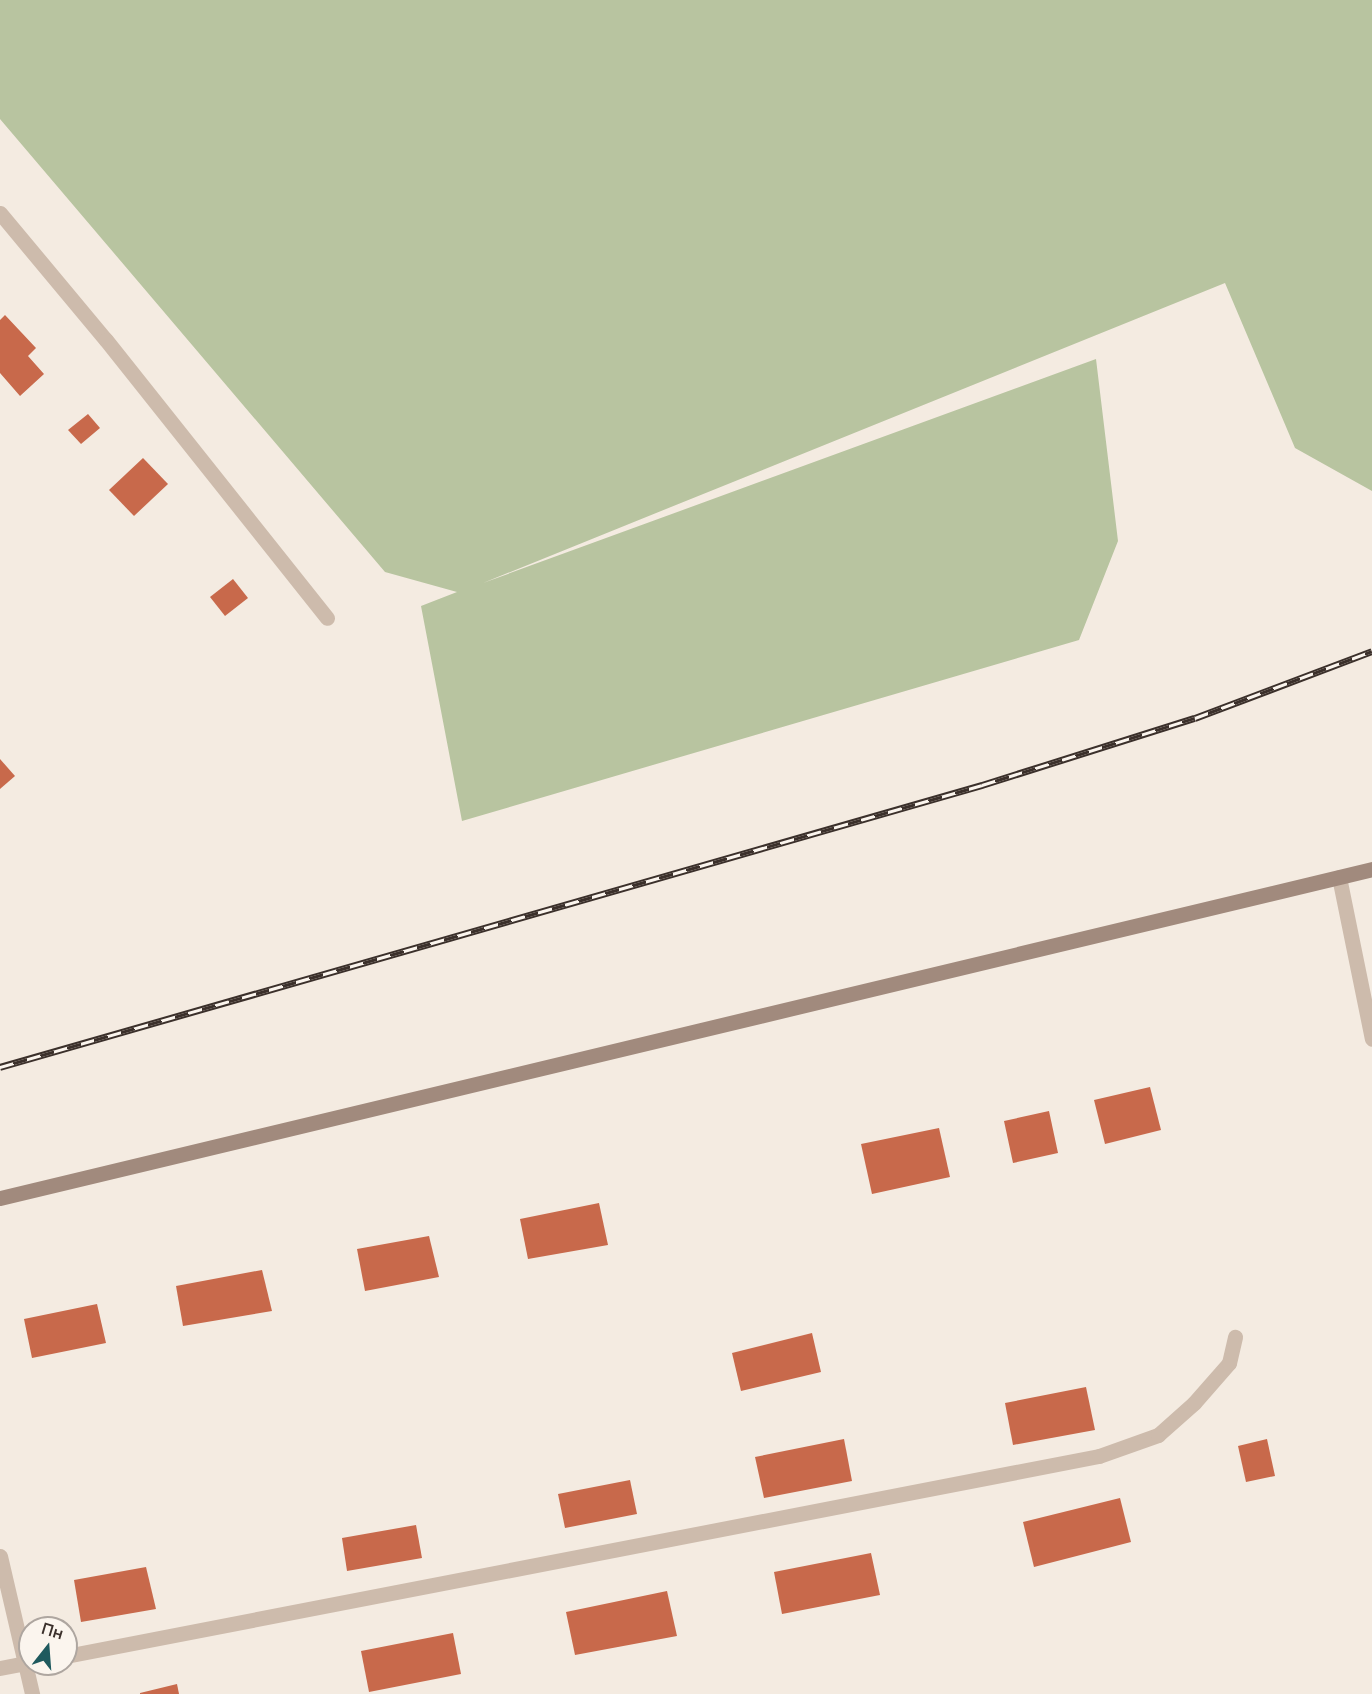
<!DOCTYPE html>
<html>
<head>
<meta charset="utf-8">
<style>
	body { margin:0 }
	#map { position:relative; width:1372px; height:1694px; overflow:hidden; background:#f4ebe1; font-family:Manrope,sans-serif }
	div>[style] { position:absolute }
	.green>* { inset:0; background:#b8c4a0 }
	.building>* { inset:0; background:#c8694b }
	.service>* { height:15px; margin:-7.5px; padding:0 7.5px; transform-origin:7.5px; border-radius:7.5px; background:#cdbbac }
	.minor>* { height:15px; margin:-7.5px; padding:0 7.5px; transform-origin:7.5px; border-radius:7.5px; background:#cdbbac }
	.secondary>* { height:15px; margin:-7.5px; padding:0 7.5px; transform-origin:7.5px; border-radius:7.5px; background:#a18a7d }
	.rail>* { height:7px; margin-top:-3.5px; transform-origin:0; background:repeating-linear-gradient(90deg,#fbf5ee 0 14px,#3b302b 0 28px); box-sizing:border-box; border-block:2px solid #3b302b }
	span { translate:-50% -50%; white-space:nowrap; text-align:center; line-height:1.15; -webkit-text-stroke:4.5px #fbf5ee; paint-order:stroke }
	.north { position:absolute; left:18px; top:1616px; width:60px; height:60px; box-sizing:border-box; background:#fbf5ee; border:2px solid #aea6a0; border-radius:50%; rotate:17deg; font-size:16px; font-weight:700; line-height:24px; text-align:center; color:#3b302b }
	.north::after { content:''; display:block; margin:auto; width:21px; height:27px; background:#1f5a5e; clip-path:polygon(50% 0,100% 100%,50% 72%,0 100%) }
</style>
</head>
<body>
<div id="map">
	<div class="green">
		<div style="clip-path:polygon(0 0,1372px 0,1372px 491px,1295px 448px,1225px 283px,483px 583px,1096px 359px,1118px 541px,1079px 640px,462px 821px,421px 606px,457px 592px,385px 572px,0 119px)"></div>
	</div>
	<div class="building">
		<div style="clip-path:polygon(5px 315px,36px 348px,28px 356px,44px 374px,20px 396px,0 373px,0 320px)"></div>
		<div style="clip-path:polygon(88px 414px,100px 428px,81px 444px,68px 430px)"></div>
		<div style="clip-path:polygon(143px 458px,168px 484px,134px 516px,109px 490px)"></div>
		<div style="clip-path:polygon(233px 579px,248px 598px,225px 616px,210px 597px)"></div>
		<div style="clip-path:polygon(0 759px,15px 776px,0 789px)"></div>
		<div style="clip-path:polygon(1150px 1087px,1161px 1130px,1105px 1144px,1094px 1100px)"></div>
		<div style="clip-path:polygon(1049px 1111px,1058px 1153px,1013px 1163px,1004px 1121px)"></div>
		<div style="clip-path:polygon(939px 1128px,950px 1177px,872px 1194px,861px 1144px)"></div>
		<div style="clip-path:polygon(599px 1203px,608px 1245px,528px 1259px,520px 1219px)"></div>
		<div style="clip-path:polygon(429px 1236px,439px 1277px,365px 1291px,357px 1249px)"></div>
		<div style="clip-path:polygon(262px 1270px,272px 1311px,183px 1326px,176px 1286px)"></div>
		<div style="clip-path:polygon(97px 1304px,106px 1343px,32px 1358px,24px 1319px)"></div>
		<div style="clip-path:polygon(812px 1333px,821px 1372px,741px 1391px,732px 1353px)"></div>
		<div style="clip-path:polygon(1086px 1387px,1095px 1430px,1013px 1445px,1005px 1403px)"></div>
		<div style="clip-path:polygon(844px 1439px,852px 1481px,764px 1498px,755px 1457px)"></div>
		<div style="clip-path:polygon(1267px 1439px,1275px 1476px,1246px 1482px,1238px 1446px)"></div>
		<div style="clip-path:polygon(630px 1480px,637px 1514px,565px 1528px,558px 1494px)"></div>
		<div style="clip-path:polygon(1120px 1498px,1131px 1542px,1034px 1567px,1023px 1522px)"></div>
		<div style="clip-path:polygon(416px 1525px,422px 1558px,347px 1571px,342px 1538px)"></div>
		<div style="clip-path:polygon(871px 1553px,880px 1595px,782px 1614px,774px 1572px)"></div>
		<div style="clip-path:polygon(146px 1567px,156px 1609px,81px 1622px,74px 1580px)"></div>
		<div style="clip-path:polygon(667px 1591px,677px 1636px,575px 1655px,566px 1612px)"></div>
		<div style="clip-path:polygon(453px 1633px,461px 1674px,369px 1692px,361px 1651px)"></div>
		<div style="clip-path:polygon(177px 1684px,179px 1694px,140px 1694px,140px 1693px)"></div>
	</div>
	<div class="service">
		<div style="left:1339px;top:877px;width:165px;rotate:78.5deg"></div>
	</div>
	<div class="minor">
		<div style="left:0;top:213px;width:165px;rotate:50.2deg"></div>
		<div style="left:106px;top:340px;width:355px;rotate:51.5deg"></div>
		<div style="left:0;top:1556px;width:142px;rotate:76.9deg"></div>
		<div style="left:66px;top:1656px;width:1052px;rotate:-10.96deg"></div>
		<div style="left:1099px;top:1456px;width:63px;rotate:-19.6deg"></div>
		<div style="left:1158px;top:1435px;width:48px;rotate:-41.6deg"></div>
		<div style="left:1194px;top:1403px;width:53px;rotate:-48.8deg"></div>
		<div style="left:1229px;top:1363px;width:27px;rotate:-77deg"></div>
		<div style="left:0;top:1668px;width:31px;rotate:-11deg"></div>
	</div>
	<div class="secondary">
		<div style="left:0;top:1198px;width:1411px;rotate:-13.48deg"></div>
	</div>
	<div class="rail">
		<div style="left:0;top:1067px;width:1022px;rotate:-16.02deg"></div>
		<div style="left:982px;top:785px;width:223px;rotate:-17.5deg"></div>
		<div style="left:1195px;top:718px;width:189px;rotate:-20.7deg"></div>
	</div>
	<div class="north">Пн</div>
</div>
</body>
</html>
